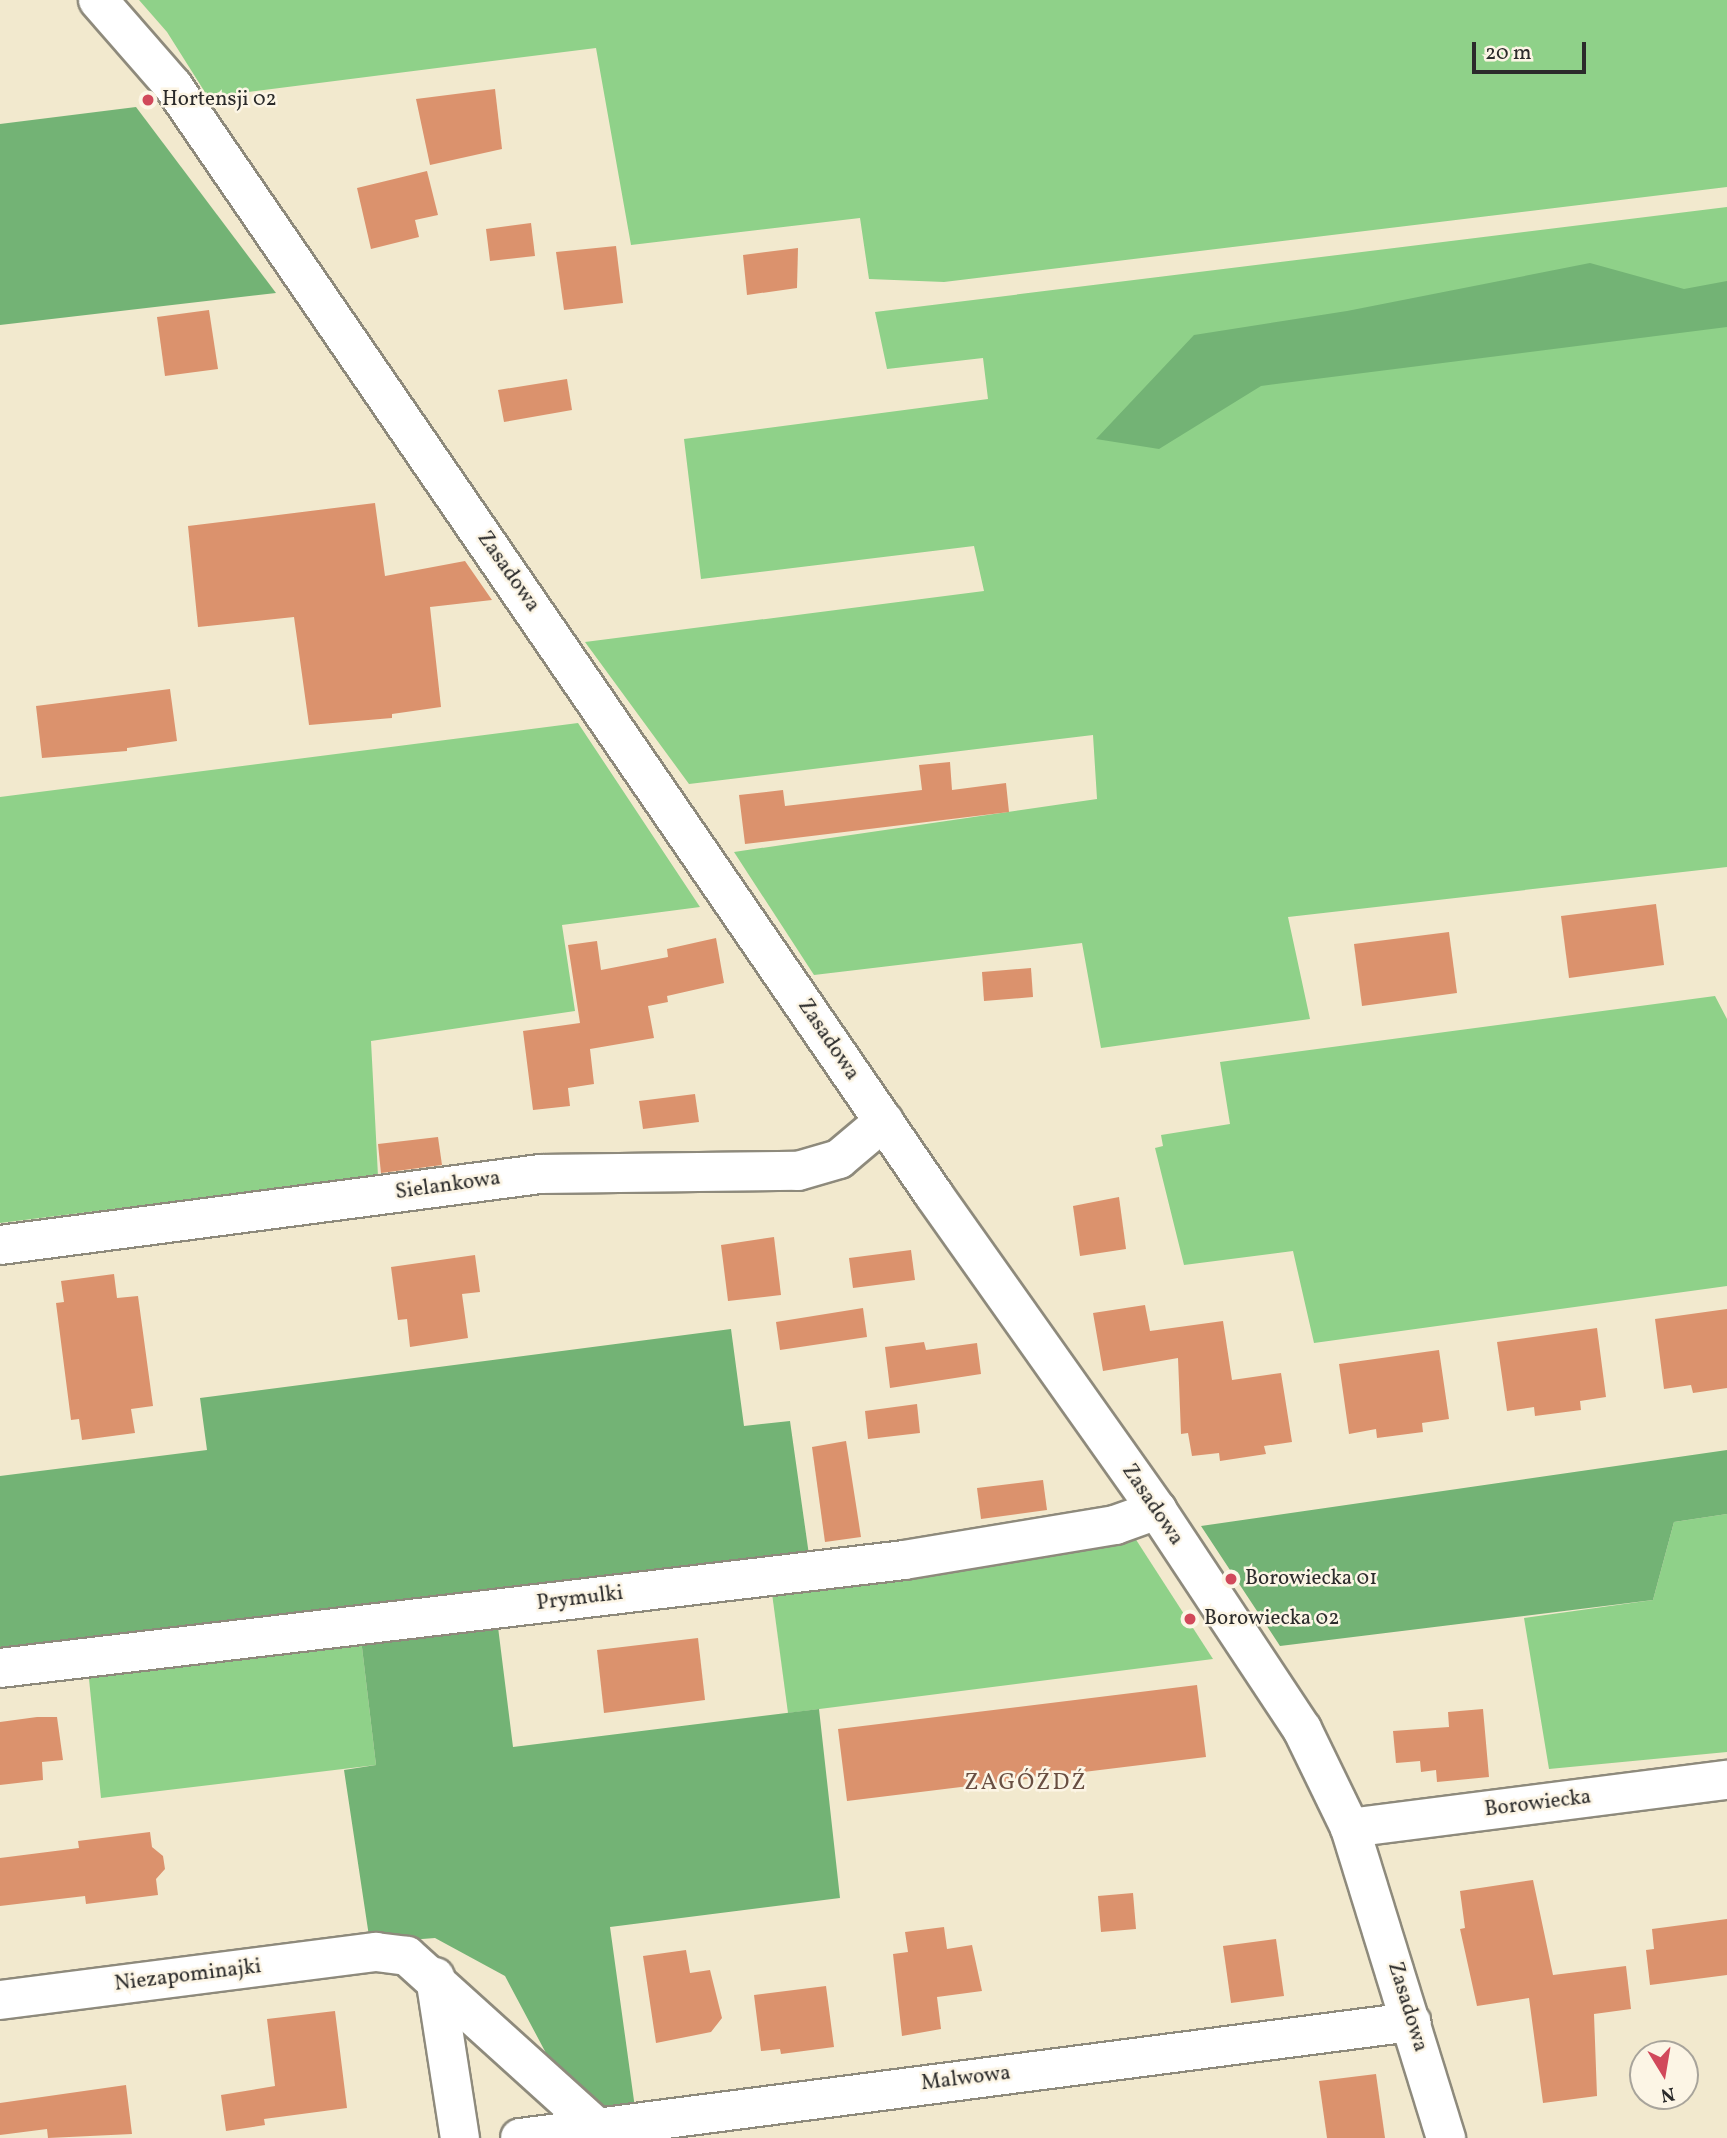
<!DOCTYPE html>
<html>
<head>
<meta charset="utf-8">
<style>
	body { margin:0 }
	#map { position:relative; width:1727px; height:2138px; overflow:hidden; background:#f2e9ce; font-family:Vollkorn,serif }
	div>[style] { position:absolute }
	.green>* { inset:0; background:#8fd189 }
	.forest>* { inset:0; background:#73b375 }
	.building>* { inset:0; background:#db926d }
	.roads { filter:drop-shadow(2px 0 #8e8a7c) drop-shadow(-2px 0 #8e8a7c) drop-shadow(0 2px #8e8a7c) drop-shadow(0 -2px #8e8a7c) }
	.minor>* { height:38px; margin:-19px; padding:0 19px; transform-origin:19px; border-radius:19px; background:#fff }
	.tertiary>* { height:38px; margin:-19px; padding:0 19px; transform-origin:19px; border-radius:19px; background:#fff }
	.dots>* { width:19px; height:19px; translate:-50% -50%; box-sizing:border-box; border:4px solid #fcf5e5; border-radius:50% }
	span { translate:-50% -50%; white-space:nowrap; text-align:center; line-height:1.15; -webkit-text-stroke:5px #fcf5e5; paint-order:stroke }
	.poi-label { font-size:21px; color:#2b2b2b }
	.left { translate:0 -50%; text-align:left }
	.street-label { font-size:21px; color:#2b2b2b }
	.neighbourhood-label { font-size:23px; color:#694f42; letter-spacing:2px }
	.north { position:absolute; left:1629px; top:2040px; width:70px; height:70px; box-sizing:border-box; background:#fcf5e5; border:2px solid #a8a49b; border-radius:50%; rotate:169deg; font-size:19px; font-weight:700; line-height:28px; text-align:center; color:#2b2b2b }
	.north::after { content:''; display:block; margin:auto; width:24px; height:32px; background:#d1495b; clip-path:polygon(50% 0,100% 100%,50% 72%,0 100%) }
	.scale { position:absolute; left:1472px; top:42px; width:114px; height:32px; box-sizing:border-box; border:4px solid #2b2b2b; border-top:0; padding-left:9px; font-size:21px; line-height:24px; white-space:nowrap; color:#2b2b2b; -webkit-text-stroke:5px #fcf5e5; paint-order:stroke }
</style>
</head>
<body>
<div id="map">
	<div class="green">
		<div style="clip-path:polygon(139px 0,1727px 0,1727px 187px,944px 282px,869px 279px,860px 218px,631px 245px,596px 48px,208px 97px,167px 32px)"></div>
		<div style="clip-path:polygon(1727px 207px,1727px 867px,1288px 917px,1310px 1019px,1101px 1048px,1082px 943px,814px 975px,734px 852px,1097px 799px,1093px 735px,689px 784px,585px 642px,984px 591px,974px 546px,701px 579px,684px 439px,988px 399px,983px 358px,887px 369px,875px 312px)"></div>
		<div style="clip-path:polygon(578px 723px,700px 907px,562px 925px,575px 1011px,371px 1041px,378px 1176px,0 1223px,0 797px)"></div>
		<div style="clip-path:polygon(1715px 996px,1727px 1019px,1727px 1286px,1314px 1343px,1293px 1251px,1184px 1265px,1155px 1148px,1163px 1146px,1161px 1135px,1230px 1124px,1220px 1062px)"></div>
		<div style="clip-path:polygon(1727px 1514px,1727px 1752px,1549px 1769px,1524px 1618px,1653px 1600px,1674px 1522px)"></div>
		<div style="clip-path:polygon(1133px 1535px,1213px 1659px,788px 1713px,771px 1586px)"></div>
		<div style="clip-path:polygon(361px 1639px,376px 1765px,101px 1798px,88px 1669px)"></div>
	</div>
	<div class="forest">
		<div style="clip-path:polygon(136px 107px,276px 293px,0 325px,0 124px)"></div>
		<div style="clip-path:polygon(1590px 263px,1684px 289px,1727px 281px,1727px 327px,1261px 386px,1159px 449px,1096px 439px,1194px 335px,1347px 311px)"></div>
		<div style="clip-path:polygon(731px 1329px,744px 1426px,790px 1421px,809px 1555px,0 1652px,0 1476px,207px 1450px,200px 1398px)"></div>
		<div style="clip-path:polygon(1727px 1450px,1727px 1514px,1674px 1522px,1653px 1600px,1280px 1646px,1201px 1526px)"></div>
		<div style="clip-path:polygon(497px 1619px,513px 1747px,819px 1709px,840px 1898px,610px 1927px,635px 2108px,608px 2111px,547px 2055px,505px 1976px,435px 1938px,370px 1943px,344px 1770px,376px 1765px,361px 1639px)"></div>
	</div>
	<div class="building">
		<div style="clip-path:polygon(495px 89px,502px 149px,430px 165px,416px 99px)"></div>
		<div style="clip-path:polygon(427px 171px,438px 215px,415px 220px,419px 237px,371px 249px,357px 188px)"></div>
		<div style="clip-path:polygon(531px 223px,535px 256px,490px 261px,486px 229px)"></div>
		<div style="clip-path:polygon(616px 246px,623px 303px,564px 310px,556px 252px)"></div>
		<div style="clip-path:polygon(798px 248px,797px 288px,747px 295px,743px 255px)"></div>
		<div style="clip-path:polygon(209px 310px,218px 369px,165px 376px,157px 317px)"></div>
		<div style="clip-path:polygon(567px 379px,572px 410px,504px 422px,498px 390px)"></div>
		<div style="clip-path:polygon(375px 503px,385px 576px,465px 561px,492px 600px,430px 607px,441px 707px,392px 714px,392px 718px,309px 725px,294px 617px,198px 627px,188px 526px)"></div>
		<div style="clip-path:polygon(170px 689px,177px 741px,127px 748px,127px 751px,42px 758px,36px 706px)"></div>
		<div style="clip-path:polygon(950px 762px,952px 790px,1006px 783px,1009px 812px,745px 844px,739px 795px,783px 790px,785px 806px,922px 790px,919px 765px)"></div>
		<div style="clip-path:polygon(1656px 904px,1664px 965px,1569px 978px,1561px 916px)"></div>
		<div style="clip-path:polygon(1449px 932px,1457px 993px,1362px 1006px,1354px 944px)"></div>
		<div style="clip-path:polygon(716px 938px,724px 983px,667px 996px,668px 1002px,648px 1006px,654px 1038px,590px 1049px,594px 1084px,568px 1088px,570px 1106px,533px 1110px,523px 1031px,580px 1023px,568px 945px,597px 941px,601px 970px,668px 957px,667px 949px)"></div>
		<div style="clip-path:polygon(1031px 968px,1033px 997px,984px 1001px,982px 972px)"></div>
		<div style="clip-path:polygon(695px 1094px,699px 1122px,643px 1129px,639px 1101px)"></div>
		<div style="clip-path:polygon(438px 1137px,442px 1165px,381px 1173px,378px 1144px)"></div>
		<div style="clip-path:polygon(1119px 1197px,1126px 1249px,1080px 1256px,1073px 1206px)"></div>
		<div style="clip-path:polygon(774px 1237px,781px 1295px,728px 1301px,721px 1245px)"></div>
		<div style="clip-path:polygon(911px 1250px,915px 1280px,853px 1288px,849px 1258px)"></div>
		<div style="clip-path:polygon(475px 1255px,480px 1292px,462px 1294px,468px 1338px,410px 1347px,407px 1319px,398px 1320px,391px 1267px)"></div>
		<div style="clip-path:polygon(114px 1274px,117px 1298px,138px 1296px,153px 1406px,131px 1409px,135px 1433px,82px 1440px,79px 1419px,71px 1420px,56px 1303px,64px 1302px,61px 1281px)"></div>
		<div style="clip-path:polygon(1145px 1305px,1150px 1331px,1223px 1321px,1232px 1380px,1281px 1373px,1292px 1442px,1264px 1446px,1266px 1454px,1220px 1461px,1219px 1453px,1192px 1456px,1188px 1433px,1181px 1434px,1178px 1358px,1103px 1371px,1093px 1313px)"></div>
		<div style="clip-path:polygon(863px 1308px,867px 1337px,780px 1350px,776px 1322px)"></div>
		<div style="clip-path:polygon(1727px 1309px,1727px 1388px,1693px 1393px,1691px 1385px,1664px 1389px,1655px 1319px)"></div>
		<div style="clip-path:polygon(1597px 1328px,1606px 1397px,1580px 1401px,1581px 1410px,1535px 1416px,1534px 1407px,1507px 1411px,1497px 1342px)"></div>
		<div style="clip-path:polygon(924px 1342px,926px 1350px,977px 1343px,981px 1374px,890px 1388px,885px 1347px)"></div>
		<div style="clip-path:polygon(1439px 1350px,1449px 1419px,1422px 1423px,1423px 1432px,1377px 1438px,1376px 1429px,1349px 1434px,1339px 1364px)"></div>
		<div style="clip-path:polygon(917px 1404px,920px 1433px,868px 1439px,865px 1411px)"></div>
		<div style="clip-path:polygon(846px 1441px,861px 1537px,825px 1542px,812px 1447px)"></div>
		<div style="clip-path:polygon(1043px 1480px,1047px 1510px,981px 1519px,977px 1488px)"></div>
		<div style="clip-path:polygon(698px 1638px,705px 1700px,604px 1713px,597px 1650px)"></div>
		<div style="clip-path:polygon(1197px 1685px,1206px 1757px,847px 1801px,838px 1729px)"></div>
		<div style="clip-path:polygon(1483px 1709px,1489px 1777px,1437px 1782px,1436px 1770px,1421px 1772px,1420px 1761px,1396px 1763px,1393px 1731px,1449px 1727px,1448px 1712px)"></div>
		<div style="clip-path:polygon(37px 1717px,57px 1717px,63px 1760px,42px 1762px,43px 1780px,0 1785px,0 1722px)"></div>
		<div style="clip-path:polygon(150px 1832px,152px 1847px,163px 1856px,165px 1869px,156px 1879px,158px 1895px,86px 1904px,85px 1896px,0 1906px,0 1858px,79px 1848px,78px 1841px)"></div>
		<div style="clip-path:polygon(1533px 1880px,1553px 1975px,1626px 1966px,1631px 2009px,1594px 2014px,1597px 2096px,1543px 2103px,1529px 1998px,1477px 2006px,1460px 1929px,1465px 1928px,1460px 1891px)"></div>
		<div style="clip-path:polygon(1133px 1893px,1136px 1929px,1101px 1932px,1098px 1896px)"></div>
		<div style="clip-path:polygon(1727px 1919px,1727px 1975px,1650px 1985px,1646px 1950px,1654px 1949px,1652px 1929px)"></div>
		<div style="clip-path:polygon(944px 1927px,947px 1949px,972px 1945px,982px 1991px,937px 1997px,941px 2029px,902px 2036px,893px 1954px,908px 1952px,905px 1932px)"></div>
		<div style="clip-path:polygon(1276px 1939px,1284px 1996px,1231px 2003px,1223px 1946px)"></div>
		<div style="clip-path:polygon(686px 1950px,690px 1973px,710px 1970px,722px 2018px,711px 2032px,656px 2043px,643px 1956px)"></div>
		<div style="clip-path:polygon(826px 1986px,834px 2047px,781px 2054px,780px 2049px,761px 2051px,754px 1995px)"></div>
		<div style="clip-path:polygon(335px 2011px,347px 2108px,264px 2119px,265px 2125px,226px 2131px,221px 2095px,275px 2086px,267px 2019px)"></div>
		<div style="clip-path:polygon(1376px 2074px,1385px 2138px,1327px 2138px,1319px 2081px)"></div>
		<div style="clip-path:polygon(126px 2085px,132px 2134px,48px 2138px,47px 2129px,0 2135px,0 2103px)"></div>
	</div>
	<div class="roads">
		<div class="minor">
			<div style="left:0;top:1245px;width:545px;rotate:-7.49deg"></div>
			<div style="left:540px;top:1174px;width:258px;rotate:-0.7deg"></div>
			<div style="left:798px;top:1171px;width:43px;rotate:-16.3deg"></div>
			<div style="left:839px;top:1159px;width:59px;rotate:-40.2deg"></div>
			<div style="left:0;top:1668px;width:910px;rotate:-6.81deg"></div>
			<div style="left:904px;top:1560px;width:214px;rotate:-9.4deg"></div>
			<div style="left:1115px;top:1525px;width:45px;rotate:-19.7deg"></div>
			<div style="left:1350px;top:1828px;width:380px;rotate:-7.3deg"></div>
			<div style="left:435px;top:1977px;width:163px;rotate:81.2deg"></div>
			<div style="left:0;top:2000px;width:379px;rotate:-7.3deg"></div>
			<div style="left:376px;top:1952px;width:31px;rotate:7deg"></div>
			<div style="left:407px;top:1956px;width:253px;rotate:42.1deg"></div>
			<div style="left:520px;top:2138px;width:899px;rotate:-7.42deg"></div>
		</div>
		<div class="tertiary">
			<div style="left:98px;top:0;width:114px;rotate:48.9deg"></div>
			<div style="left:173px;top:86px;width:1345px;rotate:55.54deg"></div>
			<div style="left:934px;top:1195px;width:386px;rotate:54.7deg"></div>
			<div style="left:1157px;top:1510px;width:263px;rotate:56.5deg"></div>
			<div style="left:1302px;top:1729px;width:110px;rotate:64.1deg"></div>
			<div style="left:1350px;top:1828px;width:325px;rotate:72.8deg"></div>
		</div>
	</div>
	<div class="dots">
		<div style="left:148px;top:100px;background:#d1495b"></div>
		<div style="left:1231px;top:1579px;background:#d1495b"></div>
		<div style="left:1190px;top:1619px;background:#d1495b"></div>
	</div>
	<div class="poi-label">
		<span class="left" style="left:162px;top:100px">Hortensji 02</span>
		<span class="left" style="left:1245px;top:1579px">Borowiecka 01</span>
		<span class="left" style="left:1204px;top:1619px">Borowiecka 02</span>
	</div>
	<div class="street-label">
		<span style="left:508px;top:572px;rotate:55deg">Zasadowa</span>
		<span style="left:828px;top:1040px;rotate:56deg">Zasadowa</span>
		<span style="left:448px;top:1186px;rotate:-8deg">Sielankowa</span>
		<span style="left:1152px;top:1505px;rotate:56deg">Zasadowa</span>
		<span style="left:580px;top:1599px;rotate:-7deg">Prymulki</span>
		<span style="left:1538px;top:1804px;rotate:-7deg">Borowiecka</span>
		<span style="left:188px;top:1976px;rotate:-7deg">Niezapominajki</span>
		<span style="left:1407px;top:2007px;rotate:73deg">Zasadowa</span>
		<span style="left:966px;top:2079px;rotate:-7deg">Malwowa</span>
	</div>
	<div class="neighbourhood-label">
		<span style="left:1026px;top:1783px">ZAGÓŹDŹ</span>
	</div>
	<div class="north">N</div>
	<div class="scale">20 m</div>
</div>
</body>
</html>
